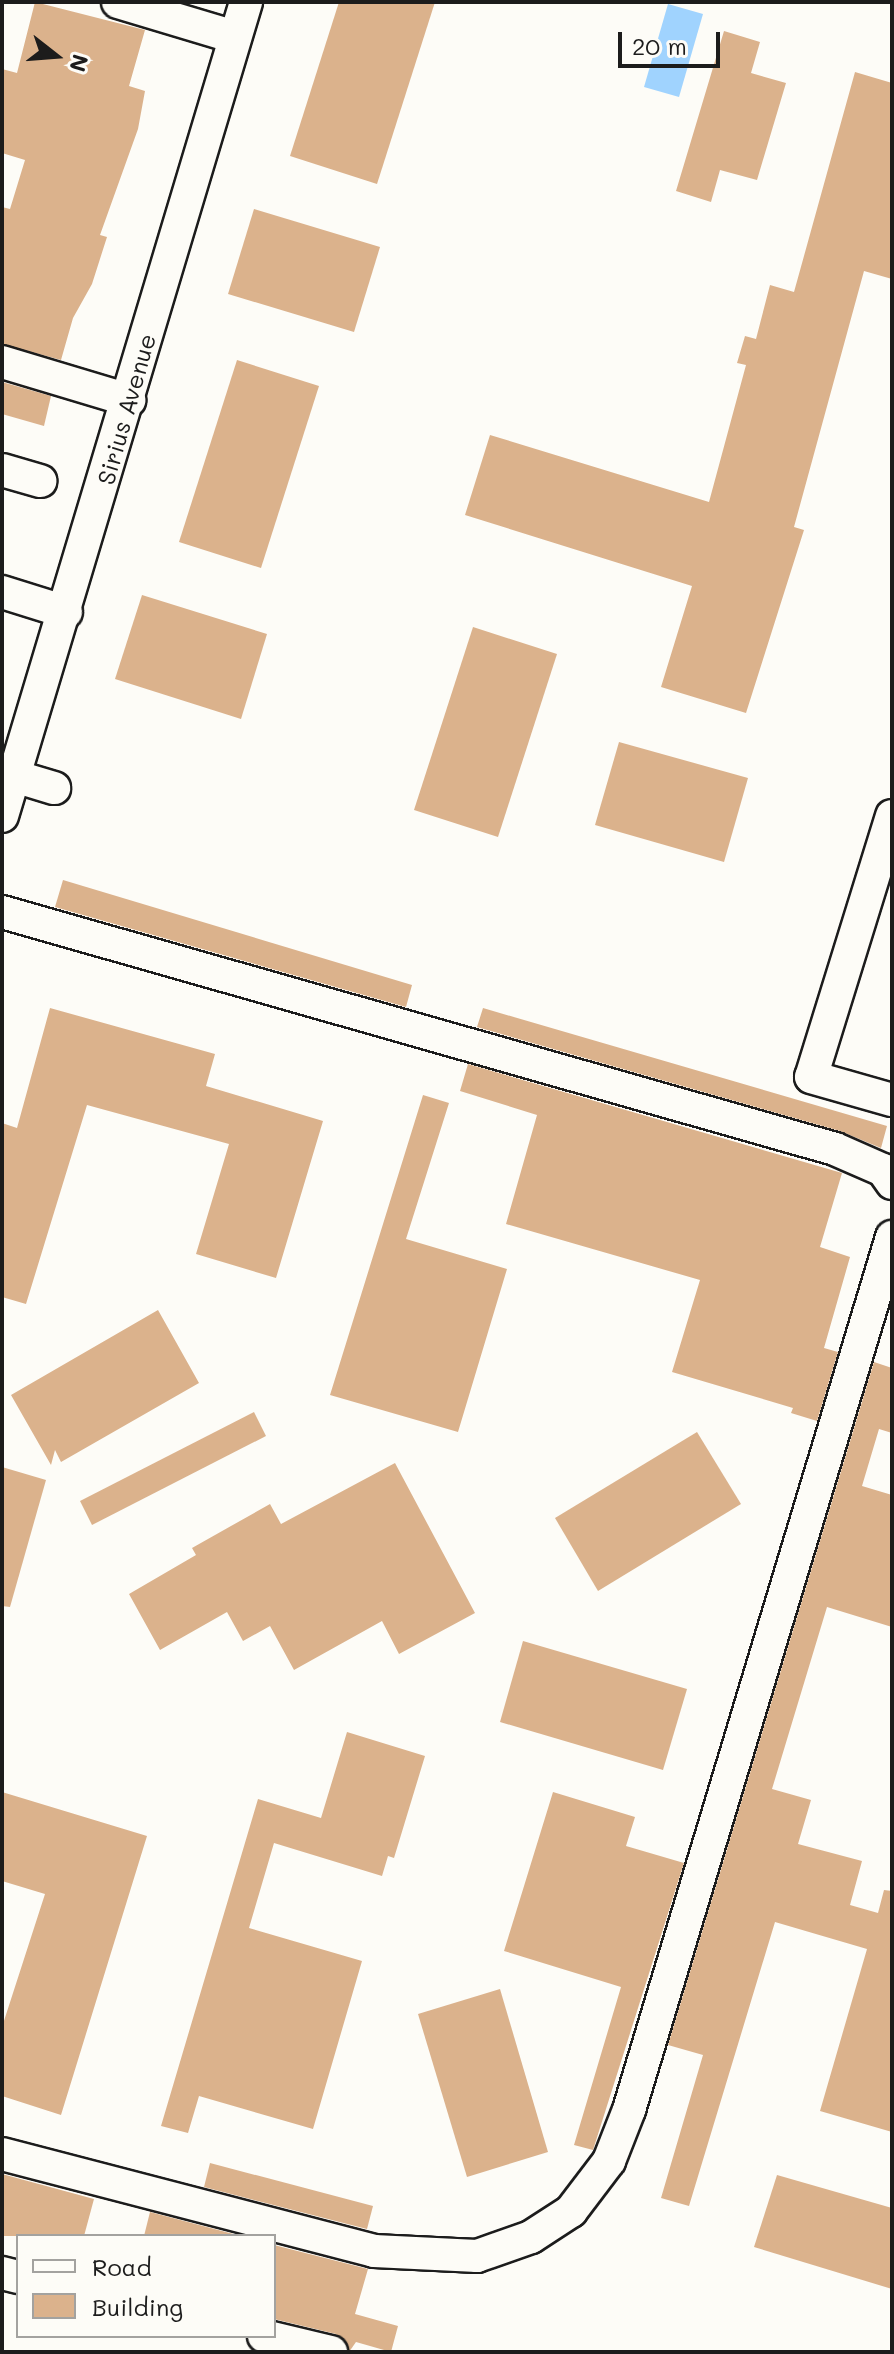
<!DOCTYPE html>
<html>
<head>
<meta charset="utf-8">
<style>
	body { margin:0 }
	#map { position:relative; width:894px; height:2354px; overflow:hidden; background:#fdfcf7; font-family:Mali,sans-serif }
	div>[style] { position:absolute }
	.water>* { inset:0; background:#a0d3fe }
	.building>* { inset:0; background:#dbb28c }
	.roads { filter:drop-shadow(2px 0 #1c1c1c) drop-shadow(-2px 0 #1c1c1c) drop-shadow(0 2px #1c1c1c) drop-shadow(0 -2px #1c1c1c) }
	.minor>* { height:32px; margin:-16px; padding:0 16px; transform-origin:16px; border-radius:16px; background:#fdfcf7 }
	span { translate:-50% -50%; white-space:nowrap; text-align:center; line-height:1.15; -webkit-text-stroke:6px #fdfcf7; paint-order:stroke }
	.street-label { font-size:24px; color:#1c1c1c }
	.frame { position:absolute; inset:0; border:4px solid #1c1c1c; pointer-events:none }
	.legend { position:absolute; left:16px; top:2234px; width:260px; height:104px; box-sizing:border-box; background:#fdfcf7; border:2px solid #a3a29f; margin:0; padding:10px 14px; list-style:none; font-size:24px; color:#1c1c1c }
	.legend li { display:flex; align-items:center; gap:16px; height:40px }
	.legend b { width:40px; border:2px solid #a3a29f }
	.north { position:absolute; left:16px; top:16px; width:80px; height:80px; -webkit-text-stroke:6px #fdfcf7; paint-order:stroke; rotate:107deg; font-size:22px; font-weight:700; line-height:32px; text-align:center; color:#1c1c1c }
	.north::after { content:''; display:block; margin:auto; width:28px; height:36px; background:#1c1c1c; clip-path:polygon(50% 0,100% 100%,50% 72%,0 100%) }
	.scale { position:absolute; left:618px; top:32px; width:102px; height:36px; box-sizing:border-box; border:4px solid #1c1c1c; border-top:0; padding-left:10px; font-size:24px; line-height:28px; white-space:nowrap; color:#1c1c1c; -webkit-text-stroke:6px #fdfcf7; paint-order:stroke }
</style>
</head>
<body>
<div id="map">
	<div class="water">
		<div style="clip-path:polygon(668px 4px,703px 14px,679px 97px,644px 87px)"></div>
	</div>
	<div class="building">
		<div style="clip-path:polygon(35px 2px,145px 30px,129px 86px,145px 91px,138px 129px,100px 235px,107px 237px,92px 284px,73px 318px,61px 360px,2px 344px,2px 207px,10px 209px,25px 160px,2px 153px,2px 69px,17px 73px)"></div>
		<div style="clip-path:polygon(339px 2px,435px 2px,377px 184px,290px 156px)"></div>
		<div style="clip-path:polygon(724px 31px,760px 42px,751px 73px,786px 83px,757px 180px,720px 170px,711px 202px,676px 191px)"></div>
		<div style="clip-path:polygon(855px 72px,892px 83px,892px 279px,864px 271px,794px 527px,804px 530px,746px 713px,661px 687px,692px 586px,465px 515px,490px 435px,709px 502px,746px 365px,737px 363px,745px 336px,756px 339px,770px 285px,794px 292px)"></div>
		<div style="clip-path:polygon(254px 209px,380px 247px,354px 332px,228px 294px)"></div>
		<div style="clip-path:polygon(237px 360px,319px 386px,261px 568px,179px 542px)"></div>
		<div style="clip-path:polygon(2px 382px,51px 396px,44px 426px,2px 414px)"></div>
		<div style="clip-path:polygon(142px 595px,267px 634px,241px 719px,115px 679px)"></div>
		<div style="clip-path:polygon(473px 627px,557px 654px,498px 837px,414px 810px)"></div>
		<div style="clip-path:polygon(619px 742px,748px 778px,724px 862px,595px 825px)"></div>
		<div style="clip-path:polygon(63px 880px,412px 985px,406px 1007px,55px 907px)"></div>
		<div style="clip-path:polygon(50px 1008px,215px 1054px,206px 1086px,323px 1121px,276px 1278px,196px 1254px,229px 1144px,87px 1105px,26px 1304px,2px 1297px,2px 1123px,17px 1128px)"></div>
		<div style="clip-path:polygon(483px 1008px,887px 1126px,881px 1148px,840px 1131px,477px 1027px)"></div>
		<div style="clip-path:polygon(468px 1064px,842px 1173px,820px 1247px,850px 1257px,824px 1348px,838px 1352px,817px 1421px,791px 1413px,793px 1408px,672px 1372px,700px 1280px,506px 1224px,537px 1115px,460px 1091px)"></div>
		<div style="clip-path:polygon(423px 1095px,449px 1103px,406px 1239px,507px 1269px,458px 1432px,330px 1395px)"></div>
		<div style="clip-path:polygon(158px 1310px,199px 1383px,61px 1462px,55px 1450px,51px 1465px,11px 1395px)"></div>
		<div style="clip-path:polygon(874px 1362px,892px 1368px,892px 1433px,879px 1429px,862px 1486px,892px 1495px,892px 1627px,827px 1607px,772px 1789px,811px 1800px,798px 1844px,862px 1861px,850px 1905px,878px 1913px,884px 1890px,892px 1891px,892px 2132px,820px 2111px,867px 1949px,775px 1922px,689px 2206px,661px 2198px,703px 2055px,668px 2045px)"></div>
		<div style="clip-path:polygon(254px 1412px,266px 1436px,92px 1525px,80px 1501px)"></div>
		<div style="clip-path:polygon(697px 1432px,741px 1504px,598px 1591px,555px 1518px)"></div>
		<div style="clip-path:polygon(395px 1463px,475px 1613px,399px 1654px,382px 1621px,294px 1670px,270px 1626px,243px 1641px,227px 1612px,160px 1650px,129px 1594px,196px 1555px,192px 1548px,270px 1504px,281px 1524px)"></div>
		<div style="clip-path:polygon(2px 1467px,46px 1480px,10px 1607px,2px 1606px)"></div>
		<div style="clip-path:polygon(523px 1641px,687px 1689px,663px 1770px,500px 1722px)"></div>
		<div style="clip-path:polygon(347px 1732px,425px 1756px,394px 1858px,388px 1856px,382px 1876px,274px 1843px,249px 1928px,362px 1961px,313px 2129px,199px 2096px,188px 2133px,161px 2126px,258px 1799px,321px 1818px)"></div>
		<div style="clip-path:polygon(2px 1792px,147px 1836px,61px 2115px,2px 2096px,2px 2027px,45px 1894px,2px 1881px)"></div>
		<div style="clip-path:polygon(553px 1792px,635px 1817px,626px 1846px,684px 1863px,593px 2150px,574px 2145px,621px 1987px,504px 1951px)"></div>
		<div style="clip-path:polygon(500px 1989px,548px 2152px,467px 2177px,418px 2014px)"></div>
		<div style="clip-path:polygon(210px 2163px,373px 2206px,367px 2229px,204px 2187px)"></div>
		<div style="clip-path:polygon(2px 2174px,94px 2199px,84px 2236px,2px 2236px)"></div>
		<div style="clip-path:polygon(777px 2175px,892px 2208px,892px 2289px,754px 2247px)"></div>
		<div style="clip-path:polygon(150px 2212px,241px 2236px,144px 2236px)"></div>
		<div style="clip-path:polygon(274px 2245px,368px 2269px,355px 2314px,398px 2326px,391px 2352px,356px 2342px,349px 2352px,336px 2334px,274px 2319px)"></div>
	</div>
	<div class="roads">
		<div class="minor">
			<div style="left:118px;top:2px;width:122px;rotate:16.7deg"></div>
			<div style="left:2px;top:362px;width:133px;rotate:16.7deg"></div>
			<div style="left:2px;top:470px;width:40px;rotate:16deg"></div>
			<div style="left:2px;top:592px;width:67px;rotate:17.4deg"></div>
			<div style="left:14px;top:776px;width:42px;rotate:16.7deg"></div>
			<div style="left:2px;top:816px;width:850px;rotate:-73.31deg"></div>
			<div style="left:892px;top:816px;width:273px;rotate:107.2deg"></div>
			<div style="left:811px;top:1077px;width:84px;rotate:15.9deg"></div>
			<div style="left:2px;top:912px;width:866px;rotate:15.88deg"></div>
			<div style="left:835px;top:1149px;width:52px;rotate:23.6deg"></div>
			<div style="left:883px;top:1170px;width:16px;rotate:55deg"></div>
			<div style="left:2px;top:2154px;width:384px;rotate:14.6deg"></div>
			<div style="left:374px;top:2251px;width:103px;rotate:2.8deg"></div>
			<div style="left:477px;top:2256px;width:57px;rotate:-19.4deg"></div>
			<div style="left:531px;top:2237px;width:48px;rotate:-33deg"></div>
			<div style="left:571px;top:2211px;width:63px;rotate:-52.8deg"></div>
			<div style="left:609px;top:2161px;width:55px;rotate:-68.6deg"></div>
			<div style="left:629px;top:2110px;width:912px;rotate:-73.23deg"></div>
			<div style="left:2px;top:2273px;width:16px;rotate:14deg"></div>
			<div style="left:264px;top:2336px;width:69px;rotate:13.4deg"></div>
		</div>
	</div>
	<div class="street-label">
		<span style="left:126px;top:409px;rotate:-74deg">Sirius Avenue</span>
	</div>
	<div class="frame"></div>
	<ul class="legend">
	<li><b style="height:10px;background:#fdfcf7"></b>Road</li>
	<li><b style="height:22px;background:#dbb28c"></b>Building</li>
	</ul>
	<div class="north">N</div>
	<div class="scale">20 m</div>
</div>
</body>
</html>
